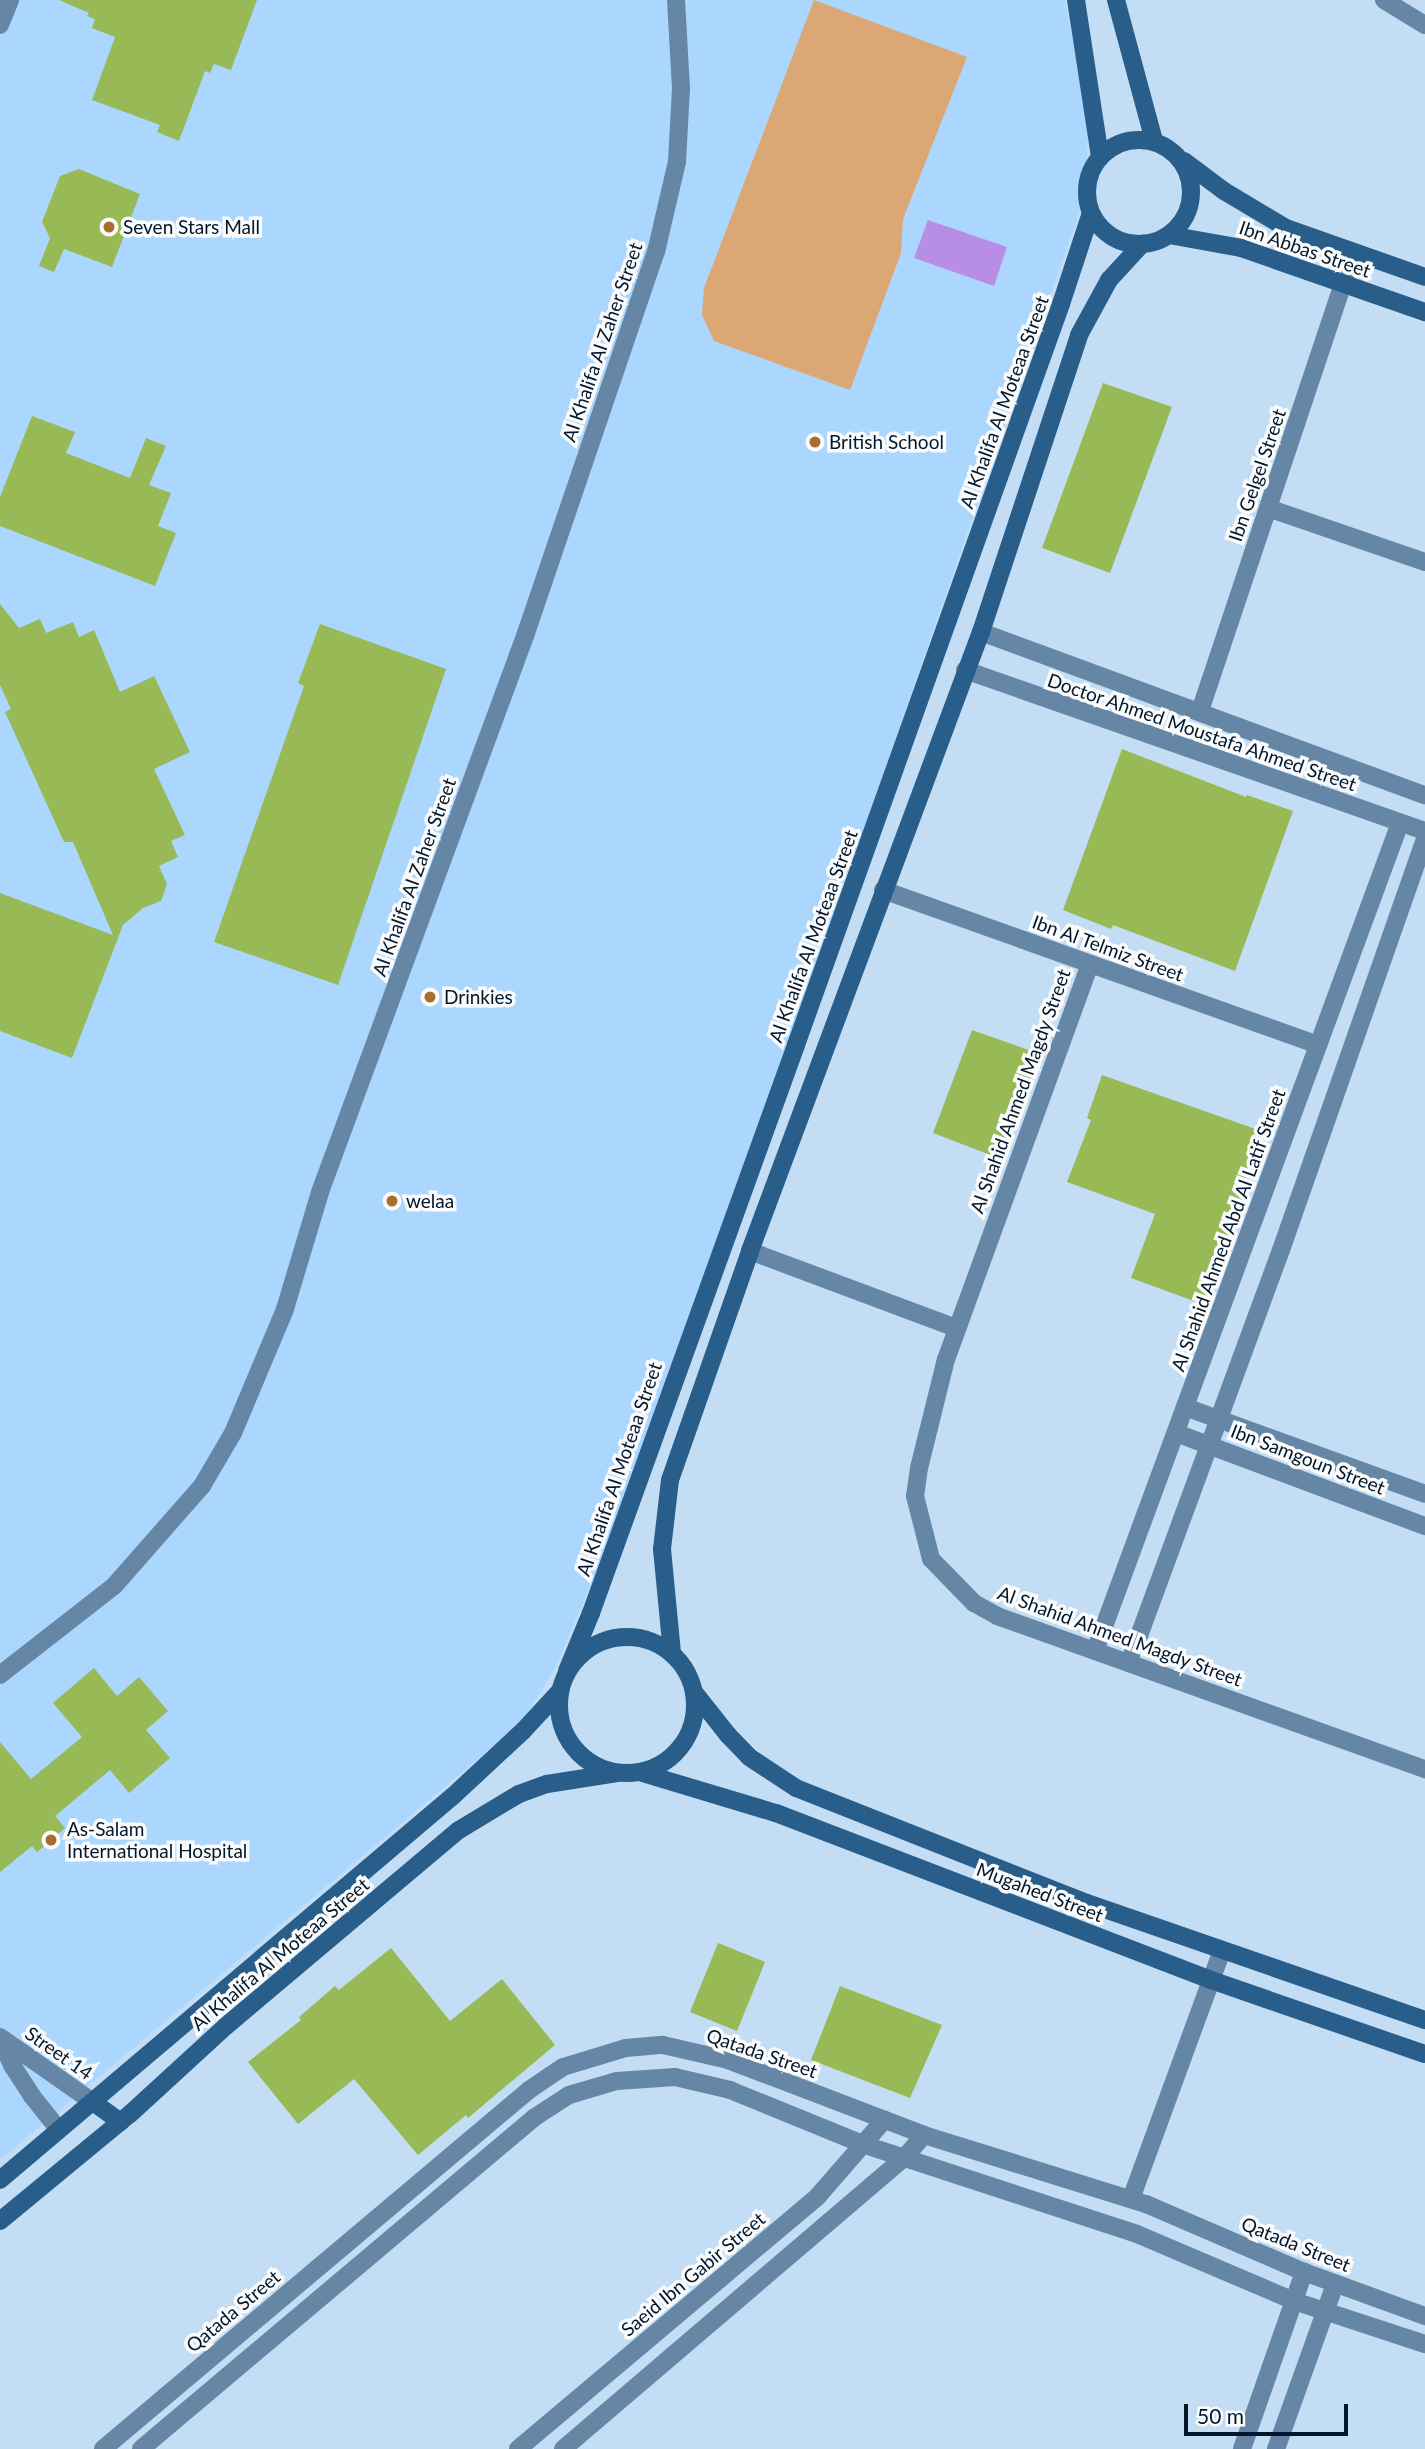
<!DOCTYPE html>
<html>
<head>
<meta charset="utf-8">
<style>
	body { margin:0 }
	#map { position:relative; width:1425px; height:2449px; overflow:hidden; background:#c3ddf5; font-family:Lato,sans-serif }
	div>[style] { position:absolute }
	.built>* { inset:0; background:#abd7fe }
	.green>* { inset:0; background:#daa775 }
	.water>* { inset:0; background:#b88de6 }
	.building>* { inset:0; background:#97ba57 }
	.street>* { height:18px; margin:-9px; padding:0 9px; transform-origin:9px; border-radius:9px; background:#6587a5 }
	.secondary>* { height:18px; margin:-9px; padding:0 9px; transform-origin:9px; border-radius:9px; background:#285e89 }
	.secondary>.ring { margin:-9px; padding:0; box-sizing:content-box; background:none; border:18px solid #285e89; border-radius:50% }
	.dots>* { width:19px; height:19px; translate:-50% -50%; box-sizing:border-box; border:4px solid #fbfbfb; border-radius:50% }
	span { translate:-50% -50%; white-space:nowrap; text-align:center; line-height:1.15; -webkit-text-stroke:7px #fbfbfb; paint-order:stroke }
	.poi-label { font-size:19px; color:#00172c }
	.left { translate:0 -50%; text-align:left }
	.street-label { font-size:19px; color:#00172c }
	.scale { position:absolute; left:1184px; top:2404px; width:164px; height:32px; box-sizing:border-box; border:4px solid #00172c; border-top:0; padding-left:9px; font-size:21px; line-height:24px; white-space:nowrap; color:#00172c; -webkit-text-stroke:5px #fbfbfb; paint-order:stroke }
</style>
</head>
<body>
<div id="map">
	<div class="built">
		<div style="clip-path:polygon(0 0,1065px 0,1088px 128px,1086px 193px,784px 1058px,611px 1538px,555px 1668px,522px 1722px,0 2160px)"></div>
	</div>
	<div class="green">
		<div style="clip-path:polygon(814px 0,967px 57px,903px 219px,901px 253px,850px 390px,714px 341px,702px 315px,704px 288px)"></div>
	</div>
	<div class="water">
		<div style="clip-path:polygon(928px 220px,1007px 247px,994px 286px,914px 258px)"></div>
	</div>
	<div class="building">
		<div style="clip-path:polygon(59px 0,257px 0,231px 70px,214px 64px,210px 73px,205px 71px,179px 141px,157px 132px,160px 125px,92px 100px,115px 37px,92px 28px,95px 19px,87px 16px,89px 13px)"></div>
		<div style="clip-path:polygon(79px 169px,140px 194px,112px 267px,64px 249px,54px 272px,39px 266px,50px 238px,42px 222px,60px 176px)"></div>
		<div style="clip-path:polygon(1103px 383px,1172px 407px,1110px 573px,1042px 548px)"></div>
		<div style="clip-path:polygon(32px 416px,75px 432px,66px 453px,130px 478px,146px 438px,166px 446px,149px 485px,171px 493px,158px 526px,176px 533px,155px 586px,0 526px,0 497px)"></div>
		<div style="clip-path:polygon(0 604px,19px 628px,40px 619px,46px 633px,73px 622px,79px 637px,94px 630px,120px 692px,154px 676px,190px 752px,154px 769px,185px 835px,171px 841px,178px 857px,159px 866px,167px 884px,161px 901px,143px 908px,123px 925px,72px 1058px,0 1031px,0 893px,113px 935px,73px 842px,64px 842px,5px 712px,11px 709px,0 685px)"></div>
		<div style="clip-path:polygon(320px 624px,446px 669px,338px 985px,214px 942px,304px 686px,298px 683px)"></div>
		<div style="clip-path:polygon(1122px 749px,1246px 797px,1247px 795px,1293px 811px,1235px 971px,1113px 925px,1111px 929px,1063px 910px)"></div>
		<div style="clip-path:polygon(972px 1030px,1040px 1054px,1001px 1159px,933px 1133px)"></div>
		<div style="clip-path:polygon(1102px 1075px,1264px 1132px,1239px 1195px,1244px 1197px,1202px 1304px,1131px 1278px,1155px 1214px,1067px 1182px,1091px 1120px,1087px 1118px)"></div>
		<div style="clip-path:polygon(94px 1668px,117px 1696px,139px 1677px,168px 1711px,146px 1730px,170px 1758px,129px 1793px,110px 1770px,55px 1816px,65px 1828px,37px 1852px,32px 1846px,0 1872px,0 1742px,31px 1779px,82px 1737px,53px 1703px)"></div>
		<div style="clip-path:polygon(718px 1943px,765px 1962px,737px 2031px,690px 2012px)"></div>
		<div style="clip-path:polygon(391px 1948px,450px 2021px,502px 1979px,555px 2045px,468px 2118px,466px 2115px,418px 2155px,354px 2079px,298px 2124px,248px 2062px,301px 2020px,299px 2017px,335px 1986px,339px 1990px)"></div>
		<div style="clip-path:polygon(840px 1986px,942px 2025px,910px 2098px,811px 2060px)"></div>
	</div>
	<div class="street">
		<div style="left:1384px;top:0;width:48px;rotate:31.4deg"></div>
		<div style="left:0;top:25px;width:27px;rotate:-68deg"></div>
		<div style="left:1268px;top:508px;width:166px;rotate:19deg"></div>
		<div style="left:981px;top:632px;width:473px;rotate:20.2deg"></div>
		<div style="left:965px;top:670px;width:487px;rotate:19.3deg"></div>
		<div style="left:1200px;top:711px;width:483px;rotate:-71.5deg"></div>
		<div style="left:883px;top:890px;width:462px;rotate:19.6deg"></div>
		<div style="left:1090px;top:964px;width:420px;rotate:110deg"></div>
		<div style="left:946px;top:1359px;width:112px;rotate:103.9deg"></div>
		<div style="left:919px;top:1468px;width:28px;rotate:98deg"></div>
		<div style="left:915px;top:1496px;width:65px;rotate:75.7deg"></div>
		<div style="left:931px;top:1559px;width:62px;rotate:45.7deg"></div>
		<div style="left:974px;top:1603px;width:26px;rotate:29deg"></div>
		<div style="left:997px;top:1616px;width:455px;rotate:19.7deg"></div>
		<div style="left:750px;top:1251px;width:220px;rotate:20.5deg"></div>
		<div style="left:1185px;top:1407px;width:255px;rotate:19.9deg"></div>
		<div style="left:1176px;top:1433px;width:266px;rotate:20.5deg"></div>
		<div style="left:1095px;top:1651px;width:882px;rotate:-69.78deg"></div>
		<div style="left:1129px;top:1663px;width:440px;rotate:-69.8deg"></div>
		<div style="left:1281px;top:1250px;width:435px;rotate:-70.7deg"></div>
		<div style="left:0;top:1675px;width:145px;rotate:-38deg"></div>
		<div style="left:114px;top:1586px;width:133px;rotate:-48.7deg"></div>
		<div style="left:202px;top:1486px;width:61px;rotate:-59.7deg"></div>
		<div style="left:233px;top:1433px;width:134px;rotate:-67.2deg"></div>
		<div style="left:285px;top:1309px;width:122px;rotate:-73.3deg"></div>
		<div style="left:320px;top:1192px;width:593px;rotate:-69.76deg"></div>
		<div style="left:525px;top:636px;width:406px;rotate:-71.2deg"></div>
		<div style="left:656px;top:252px;width:92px;rotate:-76.9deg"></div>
		<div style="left:677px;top:162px;width:73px;rotate:-86.9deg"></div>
		<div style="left:681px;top:89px;width:89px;rotate:-93.2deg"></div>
		<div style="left:0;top:2037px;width:113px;rotate:35deg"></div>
		<div style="left:0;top:2039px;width:29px;rotate:65deg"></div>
		<div style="left:12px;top:2065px;width:37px;rotate:57deg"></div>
		<div style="left:32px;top:2096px;width:43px;rotate:51.5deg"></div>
		<div style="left:1131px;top:2199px;width:264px;rotate:-69.9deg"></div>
		<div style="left:103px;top:2449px;width:557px;rotate:-40.12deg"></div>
		<div style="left:529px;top:2090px;width:41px;rotate:-34.1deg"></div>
		<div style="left:563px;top:2067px;width:66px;rotate:-16.8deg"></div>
		<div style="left:626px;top:2048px;width:37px;rotate:-5deg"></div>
		<div style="left:663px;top:2045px;width:67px;rotate:13deg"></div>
		<div style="left:728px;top:2060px;width:210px;rotate:20.9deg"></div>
		<div style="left:924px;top:2135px;width:232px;rotate:17.3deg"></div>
		<div style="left:1146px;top:2204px;width:172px;rotate:23.3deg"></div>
		<div style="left:1304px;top:2272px;width:129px;rotate:20deg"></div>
		<div style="left:141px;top:2449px;width:515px;rotate:-40.12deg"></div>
		<div style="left:535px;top:2117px;width:40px;rotate:-32.9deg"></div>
		<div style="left:569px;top:2095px;width:50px;rotate:-16.3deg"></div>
		<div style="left:617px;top:2081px;width:58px;rotate:-3.9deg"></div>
		<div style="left:675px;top:2077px;width:57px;rotate:13.3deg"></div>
		<div style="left:730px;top:2090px;width:146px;rotate:22.2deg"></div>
		<div style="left:865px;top:2145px;width:286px;rotate:18.1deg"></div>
		<div style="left:1137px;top:2234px;width:171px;rotate:23.1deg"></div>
		<div style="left:1294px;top:2301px;width:138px;rotate:18.2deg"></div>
		<div style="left:518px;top:2449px;width:392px;rotate:-40.1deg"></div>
		<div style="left:818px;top:2196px;width:101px;rotate:-49deg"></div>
		<div style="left:563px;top:2449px;width:448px;rotate:-40.5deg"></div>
		<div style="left:904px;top:2158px;width:30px;rotate:-49deg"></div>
		<div style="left:1242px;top:2449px;width:188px;rotate:-70.7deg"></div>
		<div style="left:1276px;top:2449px;width:175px;rotate:-70.3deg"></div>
	</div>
	<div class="secondary">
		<div style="left:1076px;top:0;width:159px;rotate:81.3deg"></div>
		<div style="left:1116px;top:0;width:146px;rotate:74.9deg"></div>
		<div class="ring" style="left:1087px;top:140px;width:86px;height:86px"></div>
		<div style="left:1184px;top:161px;width:50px;rotate:36.9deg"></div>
		<div style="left:1224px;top:191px;width:72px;rotate:30.8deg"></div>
		<div style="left:1286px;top:228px;width:147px;rotate:19.4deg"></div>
		<div style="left:1169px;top:235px;width:73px;rotate:10.2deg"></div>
		<div style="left:1241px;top:248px;width:195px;rotate:19.2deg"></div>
		<div class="ring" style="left:559px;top:1637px;width:118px;height:118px"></div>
		<div style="left:672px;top:1653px;width:104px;rotate:-95.5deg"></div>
		<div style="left:662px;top:1549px;width:69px;rotate:-83.4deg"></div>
		<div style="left:670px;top:1480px;width:243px;rotate:-70.7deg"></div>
		<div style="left:750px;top:1251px;width:661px;rotate:-69.54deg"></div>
		<div style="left:981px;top:632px;width:313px;rotate:-71.7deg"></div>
		<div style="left:1079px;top:335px;width:63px;rotate:-61.4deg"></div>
		<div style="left:1109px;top:280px;width:49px;rotate:-47.5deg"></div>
		<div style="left:567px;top:1671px;width:63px;rotate:-67.5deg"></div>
		<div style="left:591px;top:1613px;width:604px;rotate:-70.15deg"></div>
		<div style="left:796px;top:1045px;width:787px;rotate:-70.32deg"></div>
		<div style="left:1061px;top:304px;width:96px;rotate:-71.8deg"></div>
		<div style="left:694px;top:1692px;width:55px;rotate:51.7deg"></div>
		<div style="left:728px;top:1735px;width:30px;rotate:46deg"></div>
		<div style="left:749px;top:1757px;width:56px;rotate:33.4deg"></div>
		<div style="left:796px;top:1788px;width:313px;rotate:21.6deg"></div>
		<div style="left:1087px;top:1903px;width:358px;rotate:19.1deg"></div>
		<div style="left:639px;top:1772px;width:143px;rotate:16.7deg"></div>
		<div style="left:776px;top:1813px;width:466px;rotate:21deg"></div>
		<div style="left:1211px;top:1980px;width:226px;rotate:19.1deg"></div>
		<div style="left:93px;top:2102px;width:34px;rotate:36deg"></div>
		<div style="left:0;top:2180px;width:594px;rotate:-40.29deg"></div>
		<div style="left:453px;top:1796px;width:96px;rotate:-42.9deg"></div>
		<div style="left:523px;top:1731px;width:53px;rotate:-47.3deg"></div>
		<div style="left:0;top:2221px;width:168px;rotate:-39.5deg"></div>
		<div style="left:130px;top:2114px;width:130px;rotate:-42.5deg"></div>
		<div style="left:226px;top:2026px;width:304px;rotate:-40.1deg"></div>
		<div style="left:459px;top:1830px;width:70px;rotate:-31deg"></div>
		<div style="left:519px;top:1794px;width:30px;rotate:-20deg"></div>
		<div style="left:547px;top:1784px;width:71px;rotate:-8.9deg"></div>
	</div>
	<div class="dots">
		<div style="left:109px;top:227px;background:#a86e2d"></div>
		<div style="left:815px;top:442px;background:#a86e2d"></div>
		<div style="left:430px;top:997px;background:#a86e2d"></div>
		<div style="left:392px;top:1201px;background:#a86e2d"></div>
		<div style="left:51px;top:1840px;background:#a86e2d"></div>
	</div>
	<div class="poi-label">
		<span class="left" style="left:123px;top:227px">Seven Stars Mall</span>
		<span class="left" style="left:829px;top:442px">British School</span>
		<span class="left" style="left:444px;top:997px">Drinkies</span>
		<span class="left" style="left:406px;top:1201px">welaa</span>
		<span class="left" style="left:67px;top:1840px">As-Salam<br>International Hospital</span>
	</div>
	<div class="street-label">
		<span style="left:1305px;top:249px;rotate:19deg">Ibn Abbas Street</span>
		<span style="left:602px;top:342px;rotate:-71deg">Al Khalifa Al Zaher Street</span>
		<span style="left:1004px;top:402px;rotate:-70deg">Al Khalifa Al Moteaa Street</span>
		<span style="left:1257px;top:475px;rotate:-71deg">Ibn Gelgel Street</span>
		<span style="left:1202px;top:732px;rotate:19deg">Doctor Ahmed Moustafa Ahmed Street</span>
		<span style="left:414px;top:877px;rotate:-70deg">Al Khalifa Al Zaher Street</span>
		<span style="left:813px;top:936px;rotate:-70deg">Al Khalifa Al Moteaa Street</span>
		<span style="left:1108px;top:948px;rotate:20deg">Ibn Al Telmiz Street</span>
		<span style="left:1020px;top:1091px;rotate:-70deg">Al Shahid Ahmed Magdy Street</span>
		<span style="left:1228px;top:1230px;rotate:-70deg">Al Shahid Ahmed Abd Al Latif Street</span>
		<span style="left:1308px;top:1459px;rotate:21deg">Ibn Samgoun Street</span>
		<span style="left:619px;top:1469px;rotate:-71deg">Al Khalifa Al Moteaa Street</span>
		<span style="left:1120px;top:1636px;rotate:20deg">Al Shahid Ahmed Magdy Street</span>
		<span style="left:1040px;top:1892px;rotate:21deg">Mugahed Street</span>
		<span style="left:280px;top:1954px;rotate:-40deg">Al Khalifa Al Moteaa Street</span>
		<span style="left:59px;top:2053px;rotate:35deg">Street 14</span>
		<span style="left:762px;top:2053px;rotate:19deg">Qatada Street</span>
		<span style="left:1296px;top:2244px;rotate:22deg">Qatada Street</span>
		<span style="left:693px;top:2274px;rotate:-40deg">Saeid Ibn Gabir Street</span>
		<span style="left:233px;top:2311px;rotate:-40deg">Qatada Street</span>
	</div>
	<div class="scale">50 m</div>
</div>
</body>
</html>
